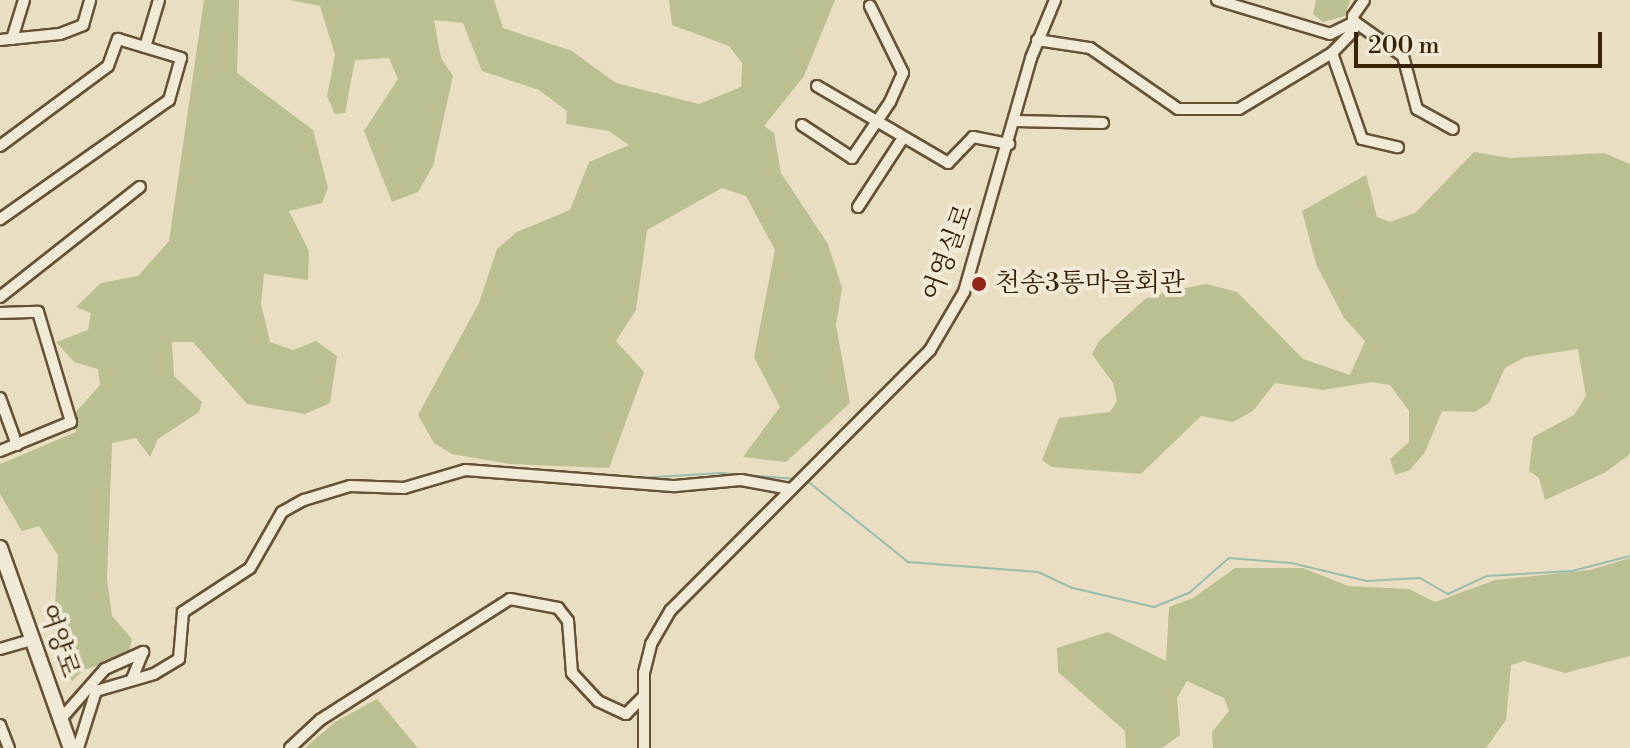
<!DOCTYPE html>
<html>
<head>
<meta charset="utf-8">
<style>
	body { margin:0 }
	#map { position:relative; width:1630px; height:748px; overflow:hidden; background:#eadec2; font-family:"Libre Bodoni","Noto Serif KR",serif }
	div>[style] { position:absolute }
	.green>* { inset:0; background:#bac091 }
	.stream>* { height:2px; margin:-1px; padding:0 1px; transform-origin:1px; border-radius:1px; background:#98bdae }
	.roads { filter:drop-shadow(2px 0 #665134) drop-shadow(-2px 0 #665134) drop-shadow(0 2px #665134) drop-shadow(0 -2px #665134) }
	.street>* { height:10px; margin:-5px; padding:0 5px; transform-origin:5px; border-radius:5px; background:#f1ead7 }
	.secondary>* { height:14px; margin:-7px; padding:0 7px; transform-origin:7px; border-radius:7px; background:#f1ead7 }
	.dots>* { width:22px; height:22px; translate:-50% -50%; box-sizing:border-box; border:4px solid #f1ead7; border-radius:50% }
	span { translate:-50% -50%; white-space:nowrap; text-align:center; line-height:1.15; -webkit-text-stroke:8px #f1ead7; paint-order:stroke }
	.street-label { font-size:26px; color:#3a2204 }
	.poi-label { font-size:26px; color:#3a2204 }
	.left { translate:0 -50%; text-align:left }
	.scale { position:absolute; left:1354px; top:32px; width:248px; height:36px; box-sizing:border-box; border:4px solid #3a2204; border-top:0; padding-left:10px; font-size:24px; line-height:28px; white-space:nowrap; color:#3a2204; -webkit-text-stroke:6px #f1ead7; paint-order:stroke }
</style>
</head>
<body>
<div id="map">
	<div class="green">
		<div style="clip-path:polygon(204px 0,239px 0,237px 73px,313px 130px,328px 188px,322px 203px,289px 211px,309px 251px,308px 280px,264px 274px,261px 304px,270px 342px,293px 350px,316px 341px,337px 356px,330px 403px,305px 414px,247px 404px,193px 342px,172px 342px,174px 376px,202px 402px,199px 412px,158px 439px,150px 457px,136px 438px,112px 443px,107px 579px,112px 616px,132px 639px,128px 657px,83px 670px,72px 681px,53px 641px,58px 555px,39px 526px,22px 531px,0 494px,0 464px,76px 432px,74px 414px,100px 385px,98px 369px,74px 362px,56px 342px,88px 330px,91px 313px,76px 307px,101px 283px,138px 276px,169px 241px)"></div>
		<div style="clip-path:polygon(289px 0,494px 0,503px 28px,572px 51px,616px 83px,699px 104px,741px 87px,742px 63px,729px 46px,672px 25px,669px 0,835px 0,804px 76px,764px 126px,774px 133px,781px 173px,828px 244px,842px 288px,836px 325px,850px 403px,786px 462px,743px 457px,780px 407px,754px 357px,775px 250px,746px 196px,722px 188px,647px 230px,636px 310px,616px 341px,644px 372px,609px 468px,510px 464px,452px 454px,434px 443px,418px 415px,479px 303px,497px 249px,517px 232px,570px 210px,589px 162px,629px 145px,609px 131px,566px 124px,567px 111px,539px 90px,482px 71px,463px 23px,434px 20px,441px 58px,453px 76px,433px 166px,418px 192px,392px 202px,364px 131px,398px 79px,389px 58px,355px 60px,345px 113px,335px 114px,327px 96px,335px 55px,320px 6px)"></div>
		<div style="clip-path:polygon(1316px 0,1350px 0,1345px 16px,1323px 22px,1313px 14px)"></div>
		<div style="clip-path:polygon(1474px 152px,1511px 158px,1604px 153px,1630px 164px,1630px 454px,1606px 472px,1545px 500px,1539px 478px,1529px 471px,1533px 437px,1574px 415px,1586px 396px,1578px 349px,1525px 357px,1505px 368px,1489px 403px,1475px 412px,1442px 411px,1425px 452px,1410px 470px,1395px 475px,1390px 459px,1409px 442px,1409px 411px,1390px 385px,1372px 382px,1323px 390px,1275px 383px,1253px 411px,1233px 422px,1201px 416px,1141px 474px,1052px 467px,1042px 460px,1059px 418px,1110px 412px,1117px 401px,1113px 383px,1092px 354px,1099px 341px,1145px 299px,1173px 290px,1207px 284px,1237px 292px,1303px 359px,1350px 375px,1365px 341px,1344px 318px,1316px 264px,1302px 211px,1366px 175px,1377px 217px,1390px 222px,1415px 213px)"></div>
		<div style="clip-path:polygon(1630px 558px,1630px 656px,1565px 673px,1524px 661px,1511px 665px,1506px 720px,1486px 748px,1213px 748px,1212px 732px,1229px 711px,1224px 698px,1187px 681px,1177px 698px,1180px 735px,1162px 748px,1126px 748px,1125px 731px,1058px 672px,1057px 648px,1108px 632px,1166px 661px,1169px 607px,1193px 598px,1235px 568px,1303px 568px,1348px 586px,1409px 589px,1435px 602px,1495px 580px,1590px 570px)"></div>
		<div style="clip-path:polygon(377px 699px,418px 748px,305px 748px,335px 722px)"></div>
	</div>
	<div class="stream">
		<div style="left:421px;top:478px;width:38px;rotate:-17deg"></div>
		<div style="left:639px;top:478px;width:82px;rotate:-3.5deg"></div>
		<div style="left:721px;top:473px;width:75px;rotate:4.6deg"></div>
		<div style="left:806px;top:480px;width:131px;rotate:38.8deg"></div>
		<div style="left:908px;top:562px;width:130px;rotate:4.4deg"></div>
		<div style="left:1038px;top:572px;width:38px;rotate:25deg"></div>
		<div style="left:1073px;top:588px;width:83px;rotate:13.2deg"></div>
		<div style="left:1154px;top:607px;width:38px;rotate:-22deg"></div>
		<div style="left:1189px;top:593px;width:53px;rotate:-41.2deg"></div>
		<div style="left:1229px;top:558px;width:62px;rotate:4.6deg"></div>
		<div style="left:1291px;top:563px;width:78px;rotate:13.3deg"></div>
		<div style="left:1367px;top:581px;width:53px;rotate:-3.2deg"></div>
		<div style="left:1420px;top:578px;width:32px;rotate:30deg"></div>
		<div style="left:1448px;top:594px;width:43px;rotate:-24.8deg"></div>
		<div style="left:1487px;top:576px;width:85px;rotate:-3.4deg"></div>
		<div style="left:1572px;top:571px;width:60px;rotate:-14.5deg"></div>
		<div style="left:278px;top:510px;width:76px;rotate:-22.5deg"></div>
		<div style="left:239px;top:569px;width:13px;rotate:-42deg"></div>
		<div style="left:176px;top:634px;width:26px;rotate:-90deg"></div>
		<div style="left:176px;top:608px;width:51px;rotate:-30.6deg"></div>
		<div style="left:138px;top:673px;width:22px;rotate:-18deg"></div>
		<div style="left:97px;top:686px;width:33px;rotate:-20deg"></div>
		<div style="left:70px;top:721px;width:34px;rotate:-52deg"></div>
	</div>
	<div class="roads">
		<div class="street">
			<div style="left:1217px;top:0;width:118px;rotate:16.7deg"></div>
			<div style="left:1330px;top:34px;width:28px;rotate:-26deg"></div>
			<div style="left:1355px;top:22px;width:59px;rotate:35.3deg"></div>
			<div style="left:1403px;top:56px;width:55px;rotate:75.2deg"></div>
			<div style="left:1417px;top:109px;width:41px;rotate:29.1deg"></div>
			<div style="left:12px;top:39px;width:41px;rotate:-72.9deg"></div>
			<div style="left:0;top:40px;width:60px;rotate:-5.7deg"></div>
			<div style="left:60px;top:34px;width:25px;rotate:-21deg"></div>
			<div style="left:83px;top:25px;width:26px;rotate:-74deg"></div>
			<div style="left:1037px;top:40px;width:54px;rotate:8.6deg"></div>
			<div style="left:1090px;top:48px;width:107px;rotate:34.7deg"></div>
			<div style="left:1178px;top:109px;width:61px"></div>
			<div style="left:1239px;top:109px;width:109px;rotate:-31.1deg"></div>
			<div style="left:1332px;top:53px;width:30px;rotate:-46deg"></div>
			<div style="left:1353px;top:31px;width:15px;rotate:-90deg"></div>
			<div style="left:1353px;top:16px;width:19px;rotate:-55deg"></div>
			<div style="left:145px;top:47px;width:49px;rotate:-73.4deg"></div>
			<div style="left:1332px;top:53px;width:91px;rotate:70.8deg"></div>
			<div style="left:1362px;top:139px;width:37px;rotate:13deg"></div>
			<div style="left:817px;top:86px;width:152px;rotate:30.4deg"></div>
			<div style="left:948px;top:163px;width:36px;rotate:-46deg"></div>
			<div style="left:973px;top:137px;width:37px;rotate:11deg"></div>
			<div style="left:1016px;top:121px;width:87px;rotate:1.3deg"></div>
			<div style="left:802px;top:125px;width:60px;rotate:33.4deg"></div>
			<div style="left:852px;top:158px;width:68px;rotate:-55.8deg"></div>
			<div style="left:890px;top:102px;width:32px;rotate:-66deg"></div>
			<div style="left:903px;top:73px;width:75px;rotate:-116.2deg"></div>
			<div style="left:0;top:146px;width:134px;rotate:-36.5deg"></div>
			<div style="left:108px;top:66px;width:29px;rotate:-70deg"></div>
			<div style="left:118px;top:39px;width:66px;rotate:16.8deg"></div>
			<div style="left:181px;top:58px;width:44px;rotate:105.9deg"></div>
			<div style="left:169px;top:100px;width:207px;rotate:144.8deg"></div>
			<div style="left:858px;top:207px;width:82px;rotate:-56.9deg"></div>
			<div style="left:0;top:297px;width:178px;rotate:-38.2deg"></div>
			<div style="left:0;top:313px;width:38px;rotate:-2deg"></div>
			<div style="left:38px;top:312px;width:115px;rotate:73.3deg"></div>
			<div style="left:71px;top:422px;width:77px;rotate:157.8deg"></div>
			<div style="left:0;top:398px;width:50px;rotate:70.1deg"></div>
			<div style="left:0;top:649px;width:32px;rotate:-16deg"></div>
			<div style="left:60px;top:720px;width:68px;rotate:-48.6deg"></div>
			<div style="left:105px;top:669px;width:42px;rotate:-24.1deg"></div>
			<div style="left:143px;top:652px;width:29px;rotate:112deg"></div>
			<div style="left:0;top:725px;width:25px;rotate:69deg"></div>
			<div style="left:78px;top:748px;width:60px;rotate:-72.5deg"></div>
			<div style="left:96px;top:691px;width:60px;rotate:-16.3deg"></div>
			<div style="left:154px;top:674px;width:29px;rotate:-31deg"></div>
			<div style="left:179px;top:659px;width:47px;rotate:-85.1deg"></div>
			<div style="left:183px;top:612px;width:80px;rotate:-33.3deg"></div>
			<div style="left:250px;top:568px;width:64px;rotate:-60.3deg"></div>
			<div style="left:282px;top:512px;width:25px;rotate:-29deg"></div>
			<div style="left:304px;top:500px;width:48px;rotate:-16.9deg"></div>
			<div style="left:350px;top:486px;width:54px;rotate:2.1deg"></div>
			<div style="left:404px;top:488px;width:64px;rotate:-16.4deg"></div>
			<div style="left:465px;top:470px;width:211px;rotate:4.4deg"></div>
			<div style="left:675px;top:486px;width:66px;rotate:-5.2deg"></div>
			<div style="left:741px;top:480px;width:50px;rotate:10.4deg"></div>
			<div style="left:290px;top:748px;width:41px;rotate:-43deg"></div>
			<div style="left:320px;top:720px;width:225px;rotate:-32.5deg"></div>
			<div style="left:510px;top:599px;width:49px;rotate:10.6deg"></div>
			<div style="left:558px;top:608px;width:16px;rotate:52deg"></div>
			<div style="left:568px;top:621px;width:52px;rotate:85.6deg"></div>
			<div style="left:572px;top:673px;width:38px;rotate:47deg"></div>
			<div style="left:598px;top:701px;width:31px;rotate:25deg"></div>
			<div style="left:626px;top:714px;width:25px;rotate:-45deg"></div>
			<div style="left:644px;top:748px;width:75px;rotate:-90deg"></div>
			<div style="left:644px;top:673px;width:30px;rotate:-76deg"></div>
			<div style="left:651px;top:644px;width:39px;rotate:-60deg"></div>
			<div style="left:671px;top:610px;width:367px;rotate:-45.1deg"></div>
			<div style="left:930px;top:350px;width:67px;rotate:-59.6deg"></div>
			<div style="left:964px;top:292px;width:243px;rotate:-74deg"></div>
			<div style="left:1031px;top:58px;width:63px;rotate:-67.5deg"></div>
		</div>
		<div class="secondary">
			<div style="left:0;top:548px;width:212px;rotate:70.5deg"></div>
		</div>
	</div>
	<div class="dots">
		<div style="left:979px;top:284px;background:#8f2418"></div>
	</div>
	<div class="street-label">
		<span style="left:949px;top:253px;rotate:-70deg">어영실로</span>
		<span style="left:58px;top:641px;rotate:71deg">여양로</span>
	</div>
	<div class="poi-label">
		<span class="left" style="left:995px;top:284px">천송3통마을회관</span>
	</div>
	<div class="scale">200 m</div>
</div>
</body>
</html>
